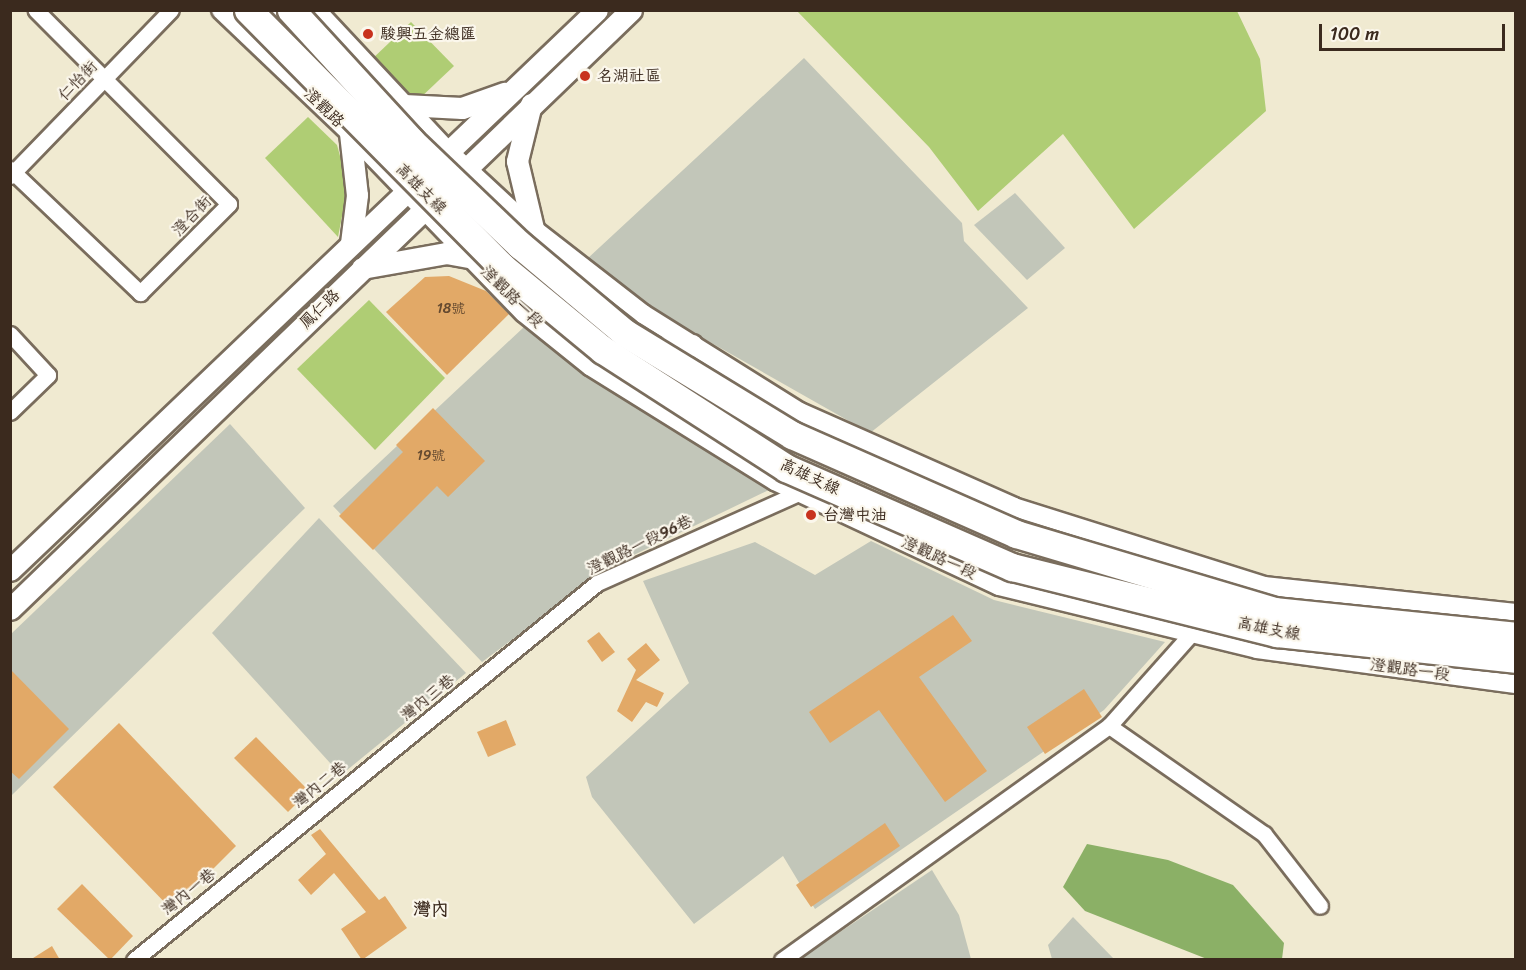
<!DOCTYPE html>
<html>
<head>
<meta charset="utf-8">
<style>
	body { margin:0 }
	#map { position:relative; width:1526px; height:970px; overflow:hidden; background:#f0ead1; font-family:Sriracha,"LXGW WenKai TC",sans-serif }
	div>[style] { position:absolute }
	.industrial>* { inset:0; background:#c2c6b9 }
	.green>* { inset:0; background:#afcd74 }
	.forest>* { inset:0; background:#8bb066 }
	.building>* { inset:0; background:#e2a967 }
	.roads { filter:drop-shadow(2px 0 #7a6d5d) drop-shadow(-2px 0 #7a6d5d) drop-shadow(0 2px #7a6d5d) drop-shadow(0 -2px #7a6d5d) }
	.minor>* { height:15px; margin:-7.5px; padding:0 7.5px; transform-origin:7.5px; border-radius:7.5px; background:#fff }
	.tertiary>* { height:18px; margin:-9px; padding:0 9px; transform-origin:9px; border-radius:9px; background:#fff }
	.secondary>* { height:21px; margin:-10.5px; padding:0 10.5px; transform-origin:10.5px; border-radius:10.5px; background:#fff }
	.bridges { filter:drop-shadow(2px 0 #7a6d5d) drop-shadow(-2px 0 #7a6d5d) drop-shadow(0 2px #7a6d5d) drop-shadow(0 -2px #7a6d5d) }
	.motorway-bridge>* { height:27px; margin:-13.5px; padding:0 13.5px; transform-origin:13.5px; border-radius:13.5px; background:#fff }
	.dots>* { width:16px; height:16px; translate:-50% -50%; box-sizing:border-box; border:3px solid #fbf7ec; border-radius:50% }
	span { translate:-50% -50%; white-space:nowrap; text-align:center; line-height:1.15; -webkit-text-stroke:4.5px #fbf7ec; paint-order:stroke }
	.number-label { font-size:14px; color:#654a30 }
	.number-label span { -webkit-text-stroke-width:0 }
	.poi-label { font-size:16px; color:#3b2a1e }
	.left { translate:0 -50%; text-align:left }
	.street-label { font-size:16px; color:#3b2a1e }
	.neighbourhood-label { font-size:18px; color:#3b2a1e; font-weight:700 }
	.frame { position:absolute; inset:0; border:12px solid #3b2a1e; pointer-events:none }
	.scale { position:absolute; left:1319px; top:24px; width:186px; height:27px; box-sizing:border-box; border:3px solid #3b2a1e; border-top:0; padding-left:8px; font-size:18px; line-height:21px; white-space:nowrap; color:#3b2a1e; -webkit-text-stroke:4px #fbf7ec; paint-order:stroke }
</style>
</head>
<body>
<div id="map">
	<div class="industrial">
		<div style="clip-path:polygon(804px 58px,962px 223px,964px 241px,1028px 308px,870px 433px,634px 299px,587px 259px)"></div>
		<div style="clip-path:polygon(1015px 193px,1065px 248px,1027px 280px,974px 225px)"></div>
		<div style="clip-path:polygon(524px 327px,771px 489px,615px 564px,482px 662px,333px 506px)"></div>
		<div style="clip-path:polygon(230px 424px,305px 508px,11px 796px,11px 634px)"></div>
		<div style="clip-path:polygon(319px 518px,466px 673px,341px 775px,212px 633px)"></div>
		<div style="clip-path:polygon(871px 541px,994px 600px,1165px 642px,1104px 710px,815px 909px,783px 856px,694px 924px,592px 797px,586px 777px,689px 683px,643px 581px,755px 542px,815px 575px)"></div>
		<div style="clip-path:polygon(932px 870px,959px 915px,971px 959px,800px 959px)"></div>
		<div style="clip-path:polygon(1073px 917px,1114px 959px,1052px 959px,1048px 945px)"></div>
	</div>
	<div class="green">
		<div style="clip-path:polygon(797px 11px,1237px 11px,1260px 59px,1266px 111px,1134px 229px,1063px 134px,978px 211px,929px 147px)"></div>
		<div style="clip-path:polygon(411px 22px,454px 66px,419px 99px,407px 100px,370px 61px)"></div>
		<div style="clip-path:polygon(308px 117px,337px 145px,348px 185px,338px 237px,265px 158px)"></div>
		<div style="clip-path:polygon(369px 300px,445px 378px,375px 450px,297px 369px)"></div>
	</div>
	<div class="forest">
		<div style="clip-path:polygon(1087px 844px,1168px 860px,1233px 885px,1284px 943px,1282px 959px,1207px 959px,1085px 911px,1063px 887px)"></div>
	</div>
	<div class="building">
		<div style="clip-path:polygon(449px 276px,486px 291px,509px 314px,447px 375px,386px 312px,425px 277px)"></div>
		<div style="clip-path:polygon(433px 408px,485px 461px,448px 497px,437px 486px,373px 550px,339px 516px,403px 452px,396px 445px)"></div>
		<div style="clip-path:polygon(953px 615px,972px 641px,919px 677px,987px 771px,945px 802px,879px 710px,830px 743px,809px 712px)"></div>
		<div style="clip-path:polygon(599px 632px,615px 652px,602px 662px,587px 641px)"></div>
		<div style="clip-path:polygon(646px 643px,660px 660px,636px 680px,664px 693px,657px 707px,646px 702px,632px 722px,617px 711px,636px 670px,627px 659px)"></div>
		<div style="clip-path:polygon(10px 669px,69px 729px,19px 779px,10px 771px)"></div>
		<div style="clip-path:polygon(1084px 689px,1102px 717px,1045px 754px,1027px 727px)"></div>
		<div style="clip-path:polygon(506px 720px,516px 745px,488px 757px,477px 732px)"></div>
		<div style="clip-path:polygon(119px 723px,236px 846px,172px 910px,53px 787px)"></div>
		<div style="clip-path:polygon(256px 737px,309px 791px,288px 812px,234px 758px)"></div>
		<div style="clip-path:polygon(885px 823px,900px 846px,811px 907px,796px 885px)"></div>
		<div style="clip-path:polygon(320px 829px,379px 900px,385px 896px,407px 928px,362px 960px,341px 929px,366px 912px,334px 873px,311px 895px,298px 880px,326px 854px,311px 835px)"></div>
		<div style="clip-path:polygon(82px 884px,133px 936px,110px 960px,57px 909px)"></div>
		<div style="clip-path:polygon(52px 946px,60px 960px,30px 960px)"></div>
	</div>
	<div class="roads">
		<div class="minor">
			<div style="left:10px;top:169px;width:180px;rotate:43.6deg"></div>
			<div style="left:140px;top:293px;width:126px;rotate:-45deg"></div>
			<div style="left:229px;top:204px;width:274px;rotate:-134.9deg"></div>
			<div style="left:10px;top:176px;width:231px;rotate:-45.9deg"></div>
			<div style="left:10px;top:334px;width:56px;rotate:47.2deg"></div>
			<div style="left:48px;top:375px;width:53px;rotate:135.8deg"></div>
			<div style="left:1109px;top:726px;width:189px;rotate:34.9deg"></div>
			<div style="left:1264px;top:834px;width:91px;rotate:52.1deg"></div>
			<div style="left:134px;top:960px;width:597px;rotate:-39.15deg"></div>
			<div style="left:597px;top:583px;width:222px;rotate:-24.1deg"></div>
			<div style="left:782px;top:960px;width:402px;rotate:-35.6deg"></div>
			<div style="left:1109px;top:726px;width:123px;rotate:-48.3deg"></div>
		</div>
		<div class="tertiary">
			<div style="left:221px;top:10px;width:178px;rotate:43.6deg"></div>
			<div style="left:350px;top:133px;width:250px;rotate:46deg"></div>
			<div style="left:524px;top:313px;width:85px;rotate:38.8deg"></div>
			<div style="left:590px;top:366px;width:218px;rotate:31.9deg"></div>
			<div style="left:775px;top:481px;width:247px;rotate:25.1deg"></div>
			<div style="left:999px;top:586px;width:266px;rotate:13.7deg"></div>
			<div style="left:1257px;top:649px;width:261px;rotate:7.7deg"></div>
			<div style="left:316px;top:10px;width:195px;rotate:46.9deg"></div>
			<div style="left:449px;top:152px;width:98px;rotate:42.9deg"></div>
			<div style="left:521px;top:219px;width:155px;rotate:37.9deg"></div>
			<div style="left:643px;top:314px;width:185px;rotate:32deg"></div>
			<div style="left:800px;top:412px;width:234px;rotate:23.9deg"></div>
			<div style="left:1014px;top:507px;width:262px;rotate:17.5deg"></div>
			<div style="left:1264px;top:586px;width:253px;rotate:6.1deg"></div>
		</div>
		<div class="secondary">
			<div style="left:271px;top:10px;width:105px;rotate:47.3deg"></div>
			<div style="left:531px;top:104px;width:59px;rotate:103.8deg"></div>
			<div style="left:517px;top:161px;width:69px;rotate:76.6deg"></div>
			<div style="left:404px;top:105px;width:58px;rotate:3deg"></div>
			<div style="left:462px;top:108px;width:45px;rotate:-19.7deg"></div>
			<div style="left:350px;top:133px;width:62px;rotate:83.6deg"></div>
			<div style="left:357px;top:195px;width:48px;rotate:97.1deg"></div>
			<div style="left:362px;top:268px;width:85px;rotate:-10.1deg"></div>
			<div style="left:446px;top:253px;width:28px;rotate:10deg"></div>
			<div style="left:645px;top:349px;width:47px;rotate:-4.9deg"></div>
			<div style="left:10px;top:570px;width:811px;rotate:-43.65deg"></div>
			<div style="left:10px;top:609px;width:863px;rotate:-43.97deg"></div>
		</div>
	</div>
	<div class="bridges">
		<div class="motorway-bridge">
			<div style="left:248px;top:10px;width:360px;rotate:45.3deg"></div>
			<div style="left:501px;top:266px;width:132px;rotate:39.5deg"></div>
			<div style="left:603px;top:350px;width:218px;rotate:32.8deg"></div>
			<div style="left:786px;top:468px;width:247px;rotate:23.7deg"></div>
			<div style="left:1012px;top:567px;width:273px;rotate:14deg"></div>
			<div style="left:1277px;top:633px;width:240px;rotate:6.2deg"></div>
			<div style="left:291px;top:10px;width:178px;rotate:47.5deg"></div>
			<div style="left:411px;top:141px;width:151px;rotate:43.7deg"></div>
			<div style="left:520px;top:245px;width:137px;rotate:40deg"></div>
			<div style="left:625px;top:333px;width:196px;rotate:31.4deg"></div>
			<div style="left:792px;top:435px;width:245px;rotate:23.8deg"></div>
			<div style="left:1016px;top:534px;width:270px;rotate:16.6deg"></div>
			<div style="left:1275px;top:611px;width:242px;rotate:5.9deg"></div>
		</div>
	</div>
	<div class="dots">
		<div style="left:368px;top:34px;background:#c8321e"></div>
		<div style="left:585px;top:76px;background:#c8321e"></div>
		<div style="left:811px;top:515px;background:#c8321e"></div>
	</div>
	<div class="number-label">
		<span style="left:451px;top:309px">18號</span>
		<span style="left:431px;top:456px">19號</span>
	</div>
	<div class="poi-label">
		<span class="left" style="left:380px;top:34px">駿興五金總匯</span>
		<span class="left" style="left:597px;top:76px">名湖社區</span>
		<span class="left" style="left:823px;top:515px">台灣中油</span>
	</div>
	<div class="street-label">
		<span style="left:78px;top:81px;rotate:-46deg">仁怡街</span>
		<span style="left:324px;top:108px;rotate:44deg">澄觀路</span>
		<span style="left:421px;top:189px;rotate:45deg">高雄支線</span>
		<span style="left:192px;top:216px;rotate:-46deg">澄合街</span>
		<span style="left:512px;top:297px;rotate:45deg">澄觀路一段</span>
		<span style="left:320px;top:309px;rotate:-44deg">鳳仁路</span>
		<span style="left:810px;top:477px;rotate:25deg">高雄支線</span>
		<span style="left:640px;top:545px;rotate:-26deg">澄觀路一段96巷</span>
		<span style="left:939px;top:558px;rotate:25deg">澄觀路一段</span>
		<span style="left:1269px;top:629px;rotate:11deg">高雄支線</span>
		<span style="left:1410px;top:670px;rotate:8deg">澄觀路一段</span>
		<span style="left:428px;top:698px;rotate:-39deg">灣內三巷</span>
		<span style="left:320px;top:785px;rotate:-39deg">灣內二巷</span>
		<span style="left:189px;top:892px;rotate:-39deg">灣內一巷</span>
	</div>
	<div class="neighbourhood-label">
		<span style="left:431px;top:909px">灣内</span>
	</div>
	<div class="frame"></div>
	<div class="scale">100 m</div>
</div>
</body>
</html>
